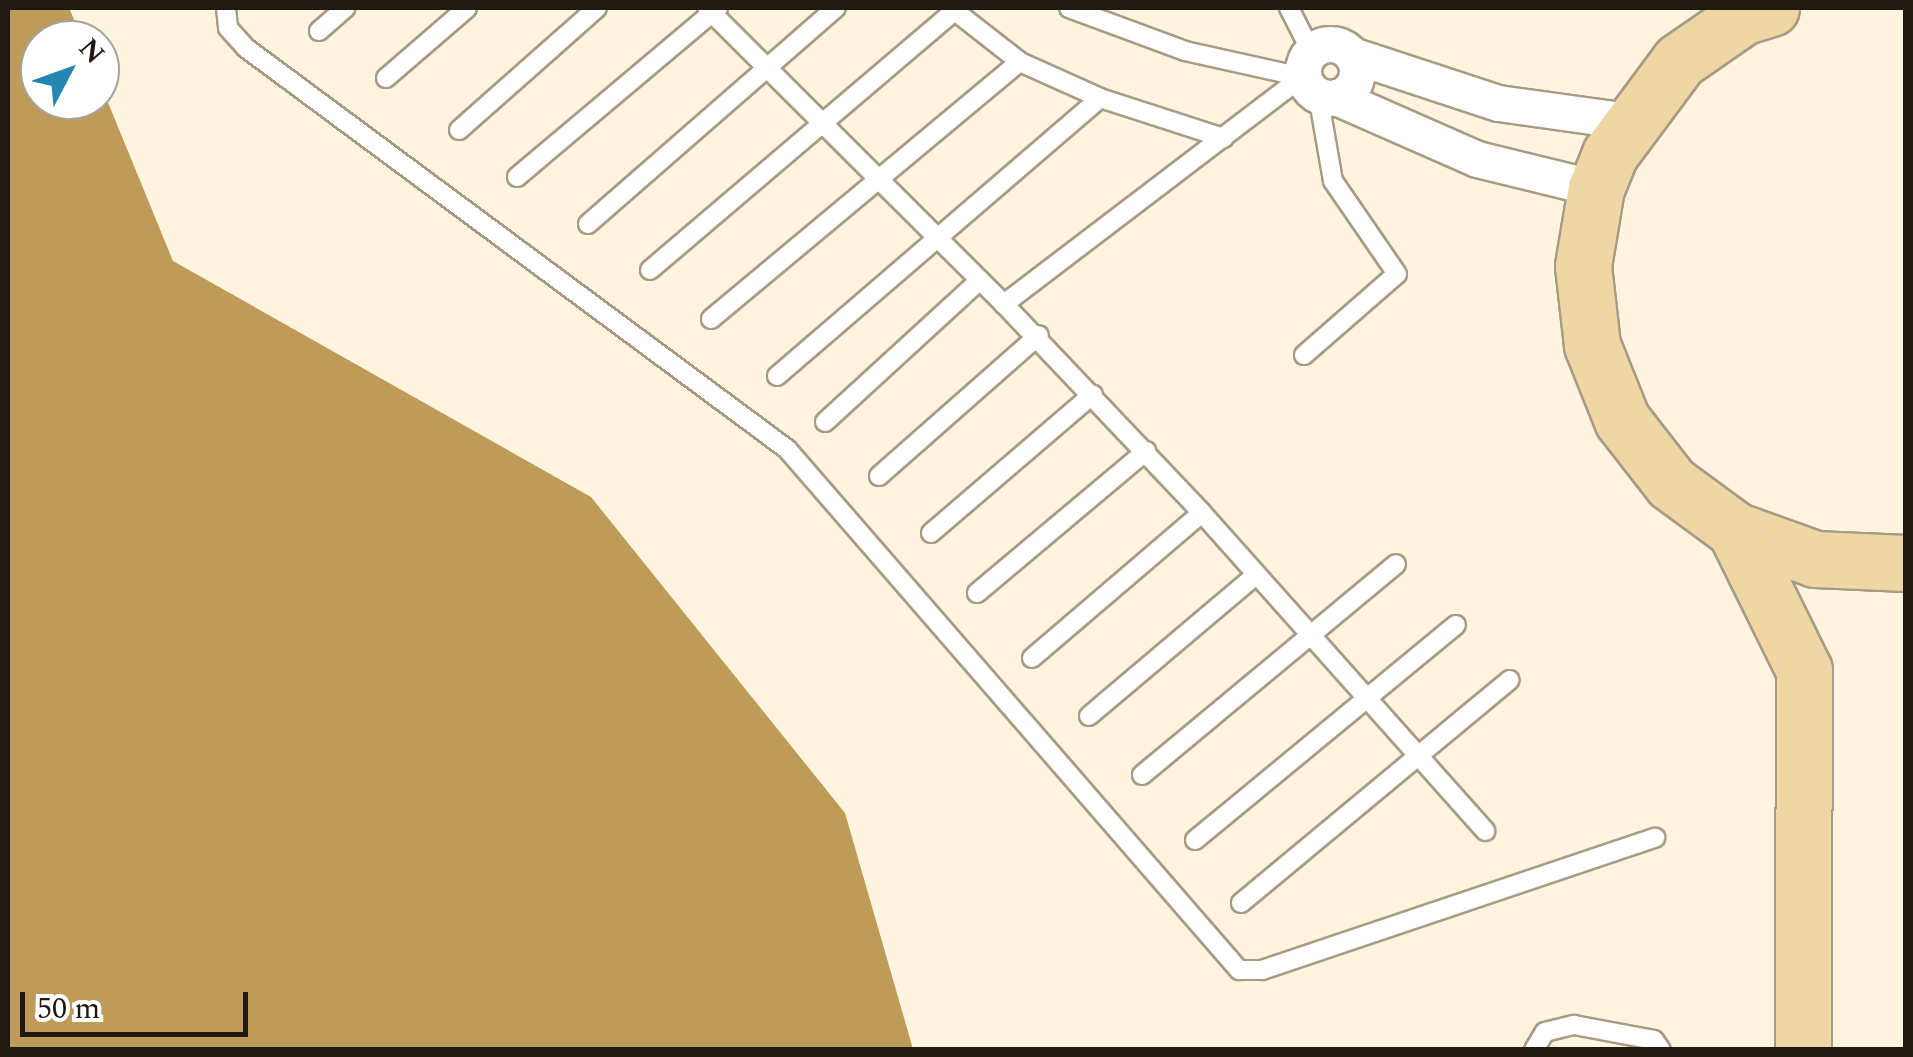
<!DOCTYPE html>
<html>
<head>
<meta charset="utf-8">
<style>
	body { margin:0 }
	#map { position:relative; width:1913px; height:1057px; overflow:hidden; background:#fff4e0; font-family:Spectral,serif }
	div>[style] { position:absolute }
	.water>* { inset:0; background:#be9b58 }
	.roads { filter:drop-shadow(2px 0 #a89b84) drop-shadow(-2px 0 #a89b84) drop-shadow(0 2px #a89b84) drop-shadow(0 -2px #a89b84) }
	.lane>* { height:18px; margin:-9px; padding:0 9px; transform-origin:9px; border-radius:9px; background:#fff }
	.street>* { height:35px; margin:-17.5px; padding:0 17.5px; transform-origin:17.5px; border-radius:17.5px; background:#fff }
	.street>.ring { margin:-17.5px; padding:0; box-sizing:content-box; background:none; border:35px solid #fff; border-radius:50% }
	.primary>* { height:55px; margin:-27.5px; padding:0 27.5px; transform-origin:27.5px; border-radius:27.5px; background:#efd6a5 }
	span { translate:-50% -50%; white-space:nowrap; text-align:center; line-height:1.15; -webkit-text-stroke:9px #fff; paint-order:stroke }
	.frame { position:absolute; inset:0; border:10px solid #1e1911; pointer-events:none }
	.north { position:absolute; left:20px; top:20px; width:100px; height:100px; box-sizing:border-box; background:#fff; border:2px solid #a5a3a0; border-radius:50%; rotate:49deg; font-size:28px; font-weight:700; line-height:40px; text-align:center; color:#1e1911 }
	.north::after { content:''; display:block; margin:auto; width:35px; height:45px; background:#2487b1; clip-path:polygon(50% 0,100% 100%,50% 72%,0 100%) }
	.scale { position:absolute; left:20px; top:992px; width:228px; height:45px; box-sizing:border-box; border:5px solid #1e1911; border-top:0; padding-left:12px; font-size:30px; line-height:35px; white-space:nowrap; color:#1e1911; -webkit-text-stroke:8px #fff; paint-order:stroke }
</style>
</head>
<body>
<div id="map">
	<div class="water">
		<div style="clip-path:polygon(8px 8px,69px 8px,83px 40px,40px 40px,40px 100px,100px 100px,100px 83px,173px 261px,591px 497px,845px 813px,913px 1049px,8px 1049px)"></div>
	</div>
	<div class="roads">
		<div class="lane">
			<div style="left:226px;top:8px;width:20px;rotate:84deg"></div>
			<div style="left:228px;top:28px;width:27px;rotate:48deg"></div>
			<div style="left:246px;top:48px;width:673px;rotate:36.55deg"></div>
			<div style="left:787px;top:449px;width:690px;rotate:49.06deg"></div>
			<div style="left:1239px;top:970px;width:23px"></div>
			<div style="left:1262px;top:970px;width:415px;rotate:-18.6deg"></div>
			<div style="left:707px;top:8px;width:419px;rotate:44.9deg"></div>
			<div style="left:951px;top:8px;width:88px;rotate:38deg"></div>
			<div style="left:1020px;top:62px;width:88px;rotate:24.2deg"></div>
			<div style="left:1100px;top:98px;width:130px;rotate:17.9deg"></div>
			<div style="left:1069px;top:8px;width:124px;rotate:20.3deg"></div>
			<div style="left:1185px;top:51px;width:120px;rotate:12.5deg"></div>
			<div style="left:1289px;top:8px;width:48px;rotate:62.9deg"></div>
			<div style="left:319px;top:31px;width:35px;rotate:-41deg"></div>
			<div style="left:1302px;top:77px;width:375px;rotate:142.7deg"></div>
			<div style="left:1004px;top:304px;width:288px;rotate:46.5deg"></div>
			<div style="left:1202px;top:513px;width:426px;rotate:48.3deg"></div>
			<div style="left:386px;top:78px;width:107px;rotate:-40.8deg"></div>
			<div style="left:459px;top:130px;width:184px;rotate:-41.5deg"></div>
			<div style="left:517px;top:177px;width:263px;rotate:-40.1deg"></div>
			<div style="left:588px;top:224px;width:329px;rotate:-41.1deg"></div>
			<div style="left:650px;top:270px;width:401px;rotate:-40.4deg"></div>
			<div style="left:711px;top:319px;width:402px;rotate:-39.8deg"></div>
			<div style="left:1304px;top:355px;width:123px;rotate:-41.1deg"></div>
			<div style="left:1397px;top:274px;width:113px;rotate:-124.5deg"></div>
			<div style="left:1333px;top:181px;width:87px;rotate:-99.9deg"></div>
			<div style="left:777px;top:376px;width:426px;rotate:-40.7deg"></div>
			<div style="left:825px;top:422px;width:210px;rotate:-42.5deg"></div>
			<div style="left:879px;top:476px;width:213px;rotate:-41.4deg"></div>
			<div style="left:931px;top:533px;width:213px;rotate:-40.6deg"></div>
			<div style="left:977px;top:593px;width:221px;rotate:-40deg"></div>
			<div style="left:1032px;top:658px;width:223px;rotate:-40.5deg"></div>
			<div style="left:1089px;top:716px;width:219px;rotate:-40.2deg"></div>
			<div style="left:1142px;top:775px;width:330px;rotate:-39.7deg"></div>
			<div style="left:1195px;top:840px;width:338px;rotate:-39.5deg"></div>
			<div style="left:1241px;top:903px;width:349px;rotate:-39.7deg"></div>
			<div style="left:1534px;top:1050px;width:21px;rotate:-59deg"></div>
			<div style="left:1545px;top:1032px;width:30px;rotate:-14deg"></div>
			<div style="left:1574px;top:1025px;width:81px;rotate:10.6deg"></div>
			<div style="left:1654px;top:1040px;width:12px;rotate:55deg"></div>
		</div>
		<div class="street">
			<div class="ring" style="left:1303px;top:44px;width:19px;height:19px"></div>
			<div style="left:1352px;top:55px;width:154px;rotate:18.2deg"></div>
			<div style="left:1498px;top:103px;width:130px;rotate:7.9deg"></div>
			<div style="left:1336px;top:97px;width:154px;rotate:23.7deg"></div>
			<div style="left:1477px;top:159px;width:122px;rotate:13.7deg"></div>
		</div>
		<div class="primary">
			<div style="left:1771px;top:8px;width:28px;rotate:163deg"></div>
			<div style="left:1744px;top:16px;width:79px;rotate:145.3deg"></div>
			<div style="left:1679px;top:61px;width:116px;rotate:126.6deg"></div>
			<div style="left:1610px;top:154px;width:37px;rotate:112deg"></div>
			<div style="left:1596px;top:188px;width:79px;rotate:99.5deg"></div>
			<div style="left:1583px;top:266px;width:80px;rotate:83.5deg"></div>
			<div style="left:1592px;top:345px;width:81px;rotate:68.2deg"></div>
			<div style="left:1622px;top:420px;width:80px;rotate:52.1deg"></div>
			<div style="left:1671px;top:483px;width:79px;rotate:36.3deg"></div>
			<div style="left:1735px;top:530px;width:85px;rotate:19.9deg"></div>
			<div style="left:1815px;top:559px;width:91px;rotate:2.5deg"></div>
			<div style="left:1735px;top:530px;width:156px;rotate:63.8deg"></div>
			<div style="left:1804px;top:670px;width:380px;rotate:90.2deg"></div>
		</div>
	</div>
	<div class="frame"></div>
	<div class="north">N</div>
	<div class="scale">50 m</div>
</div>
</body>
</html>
